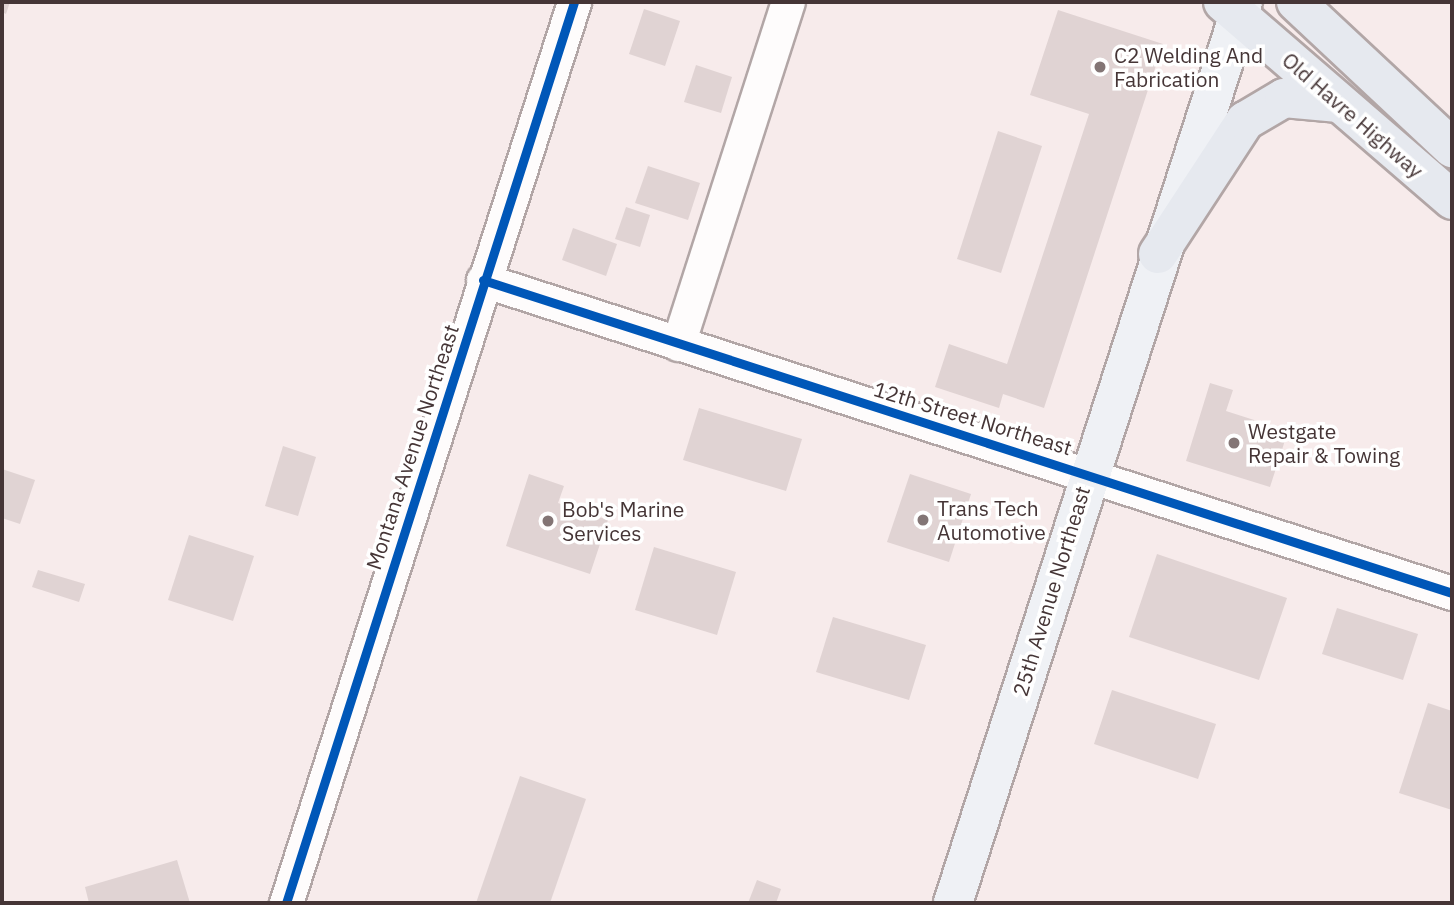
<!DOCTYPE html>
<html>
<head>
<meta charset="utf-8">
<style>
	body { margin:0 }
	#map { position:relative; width:1454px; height:905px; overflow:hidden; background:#f7ebeb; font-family:"IBM Plex Sans",sans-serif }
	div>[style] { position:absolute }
	.building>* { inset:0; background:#e0d3d3 }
	.roads { filter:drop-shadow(2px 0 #b2a6a6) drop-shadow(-2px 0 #b2a6a6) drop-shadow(0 2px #b2a6a6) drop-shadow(0 -2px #b2a6a6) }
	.minor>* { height:33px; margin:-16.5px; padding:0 16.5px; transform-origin:16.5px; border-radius:16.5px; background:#fefcfc }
	.major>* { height:38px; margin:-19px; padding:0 19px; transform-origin:19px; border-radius:19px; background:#eff1f5 }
	.highway>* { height:38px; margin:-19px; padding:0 19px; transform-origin:19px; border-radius:19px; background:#e6e9ef }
	.cycleway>* { height:9px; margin:-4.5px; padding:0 4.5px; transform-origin:4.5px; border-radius:4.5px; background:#0057b8 }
	.dots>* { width:19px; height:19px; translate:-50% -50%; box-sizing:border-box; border:4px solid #fff; border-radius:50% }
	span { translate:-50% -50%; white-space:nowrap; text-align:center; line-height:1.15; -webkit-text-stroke:7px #fff; paint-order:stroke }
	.poi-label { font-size:21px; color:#453536 }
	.left { translate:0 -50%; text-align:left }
	.street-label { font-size:21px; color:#453536 }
	.frame { position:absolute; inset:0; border:4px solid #453536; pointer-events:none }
</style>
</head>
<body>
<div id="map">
	<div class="building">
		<div style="clip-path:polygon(2px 2px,10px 2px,6px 14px,2px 12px)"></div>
		<div style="clip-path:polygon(644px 9px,680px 21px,665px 66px,629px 54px)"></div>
		<div style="clip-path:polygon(1058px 10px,1163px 44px,1044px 408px,1003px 394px,999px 408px,935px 387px,949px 344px,1007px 364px,1089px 114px,1030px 95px)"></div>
		<div style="clip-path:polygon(696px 65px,732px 77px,721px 113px,684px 102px)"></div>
		<div style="clip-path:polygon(998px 131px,1042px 146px,1001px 273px,957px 259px)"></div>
		<div style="clip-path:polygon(648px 166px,700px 183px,688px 220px,635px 203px)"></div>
		<div style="clip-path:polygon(626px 207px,650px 215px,640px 247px,615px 239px)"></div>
		<div style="clip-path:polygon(573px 228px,617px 244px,606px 276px,562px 260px)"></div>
		<div style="clip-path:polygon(1210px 383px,1233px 390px,1226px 411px,1288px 431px,1270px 487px,1186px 461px)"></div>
		<div style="clip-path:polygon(699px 408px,802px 439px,786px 491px,683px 460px)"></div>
		<div style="clip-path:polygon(283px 446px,316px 457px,298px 516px,265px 506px)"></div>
		<div style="clip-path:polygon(2px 469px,35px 480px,20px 524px,2px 518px)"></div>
		<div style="clip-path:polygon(529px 474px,564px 486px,558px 503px,608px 520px,590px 574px,506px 546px)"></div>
		<div style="clip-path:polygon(910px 474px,971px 494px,949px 562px,887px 542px)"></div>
		<div style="clip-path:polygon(189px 535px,254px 556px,233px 621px,168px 600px)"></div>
		<div style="clip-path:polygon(654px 547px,736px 572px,717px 635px,635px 610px)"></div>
		<div style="clip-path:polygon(1157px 554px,1287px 598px,1259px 680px,1129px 637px)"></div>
		<div style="clip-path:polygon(38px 570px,85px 584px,79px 602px,32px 587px)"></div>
		<div style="clip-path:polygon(1337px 608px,1418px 634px,1403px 680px,1322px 654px)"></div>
		<div style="clip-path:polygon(833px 617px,926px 645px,909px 700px,816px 672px)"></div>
		<div style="clip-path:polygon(1112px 690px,1216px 724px,1198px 779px,1094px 744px)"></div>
		<div style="clip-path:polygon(1428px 703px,1452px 711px,1452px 810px,1399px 793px)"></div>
		<div style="clip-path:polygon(520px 776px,586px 799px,550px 903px,476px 903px)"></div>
		<div style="clip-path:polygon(177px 860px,190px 903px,89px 903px,85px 887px)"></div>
		<div style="clip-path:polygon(757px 880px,781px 889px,776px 903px,748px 903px)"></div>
	</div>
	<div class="roads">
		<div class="minor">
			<div style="left:483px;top:280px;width:1018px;rotate:17.9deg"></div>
			<div style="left:678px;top:344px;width:359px;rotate:-72.2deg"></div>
			<div style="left:286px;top:903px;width:946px;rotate:-72.27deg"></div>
		</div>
		<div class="major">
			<div style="left:953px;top:903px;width:947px;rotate:-72.16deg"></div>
		</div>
		<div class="highway">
			<div style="left:1223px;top:2px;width:303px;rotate:40.8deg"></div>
			<div style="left:1296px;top:2px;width:214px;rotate:43.1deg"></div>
			<div style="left:1158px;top:254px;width:159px;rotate:-56.8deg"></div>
			<div style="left:1245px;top:121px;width:45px;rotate:-30.5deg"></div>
			<div style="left:1284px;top:98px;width:55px;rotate:5.2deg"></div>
		</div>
	</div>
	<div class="cycleway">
		<div style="left:483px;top:280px;width:1018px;rotate:17.9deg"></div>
		<div style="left:286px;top:903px;width:946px;rotate:-72.27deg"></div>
	</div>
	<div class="dots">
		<div style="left:1100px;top:67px;background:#837575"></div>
		<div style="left:1234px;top:443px;background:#837575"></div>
		<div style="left:923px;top:520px;background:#837575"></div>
		<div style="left:548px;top:521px;background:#837575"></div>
	</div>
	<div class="poi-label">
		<span class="left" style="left:1114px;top:67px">C2 Welding And<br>Fabrication</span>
		<span class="left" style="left:1248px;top:443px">Westgate<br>Repair &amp; Towing</span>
		<span class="left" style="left:937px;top:520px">Trans Tech<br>Automotive</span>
		<span class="left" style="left:562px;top:521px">Bob's Marine<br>Services</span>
	</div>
	<div class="street-label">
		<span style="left:1353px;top:115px;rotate:41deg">Old Havre Highway</span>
		<span style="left:973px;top:418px;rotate:17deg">12th Street Northeast</span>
		<span style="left:412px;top:447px;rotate:-72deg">Montana Avenue Northeast</span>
		<span style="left:1051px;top:591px;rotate:-73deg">25th Avenue Northeast</span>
	</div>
	<div class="frame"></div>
</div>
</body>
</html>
